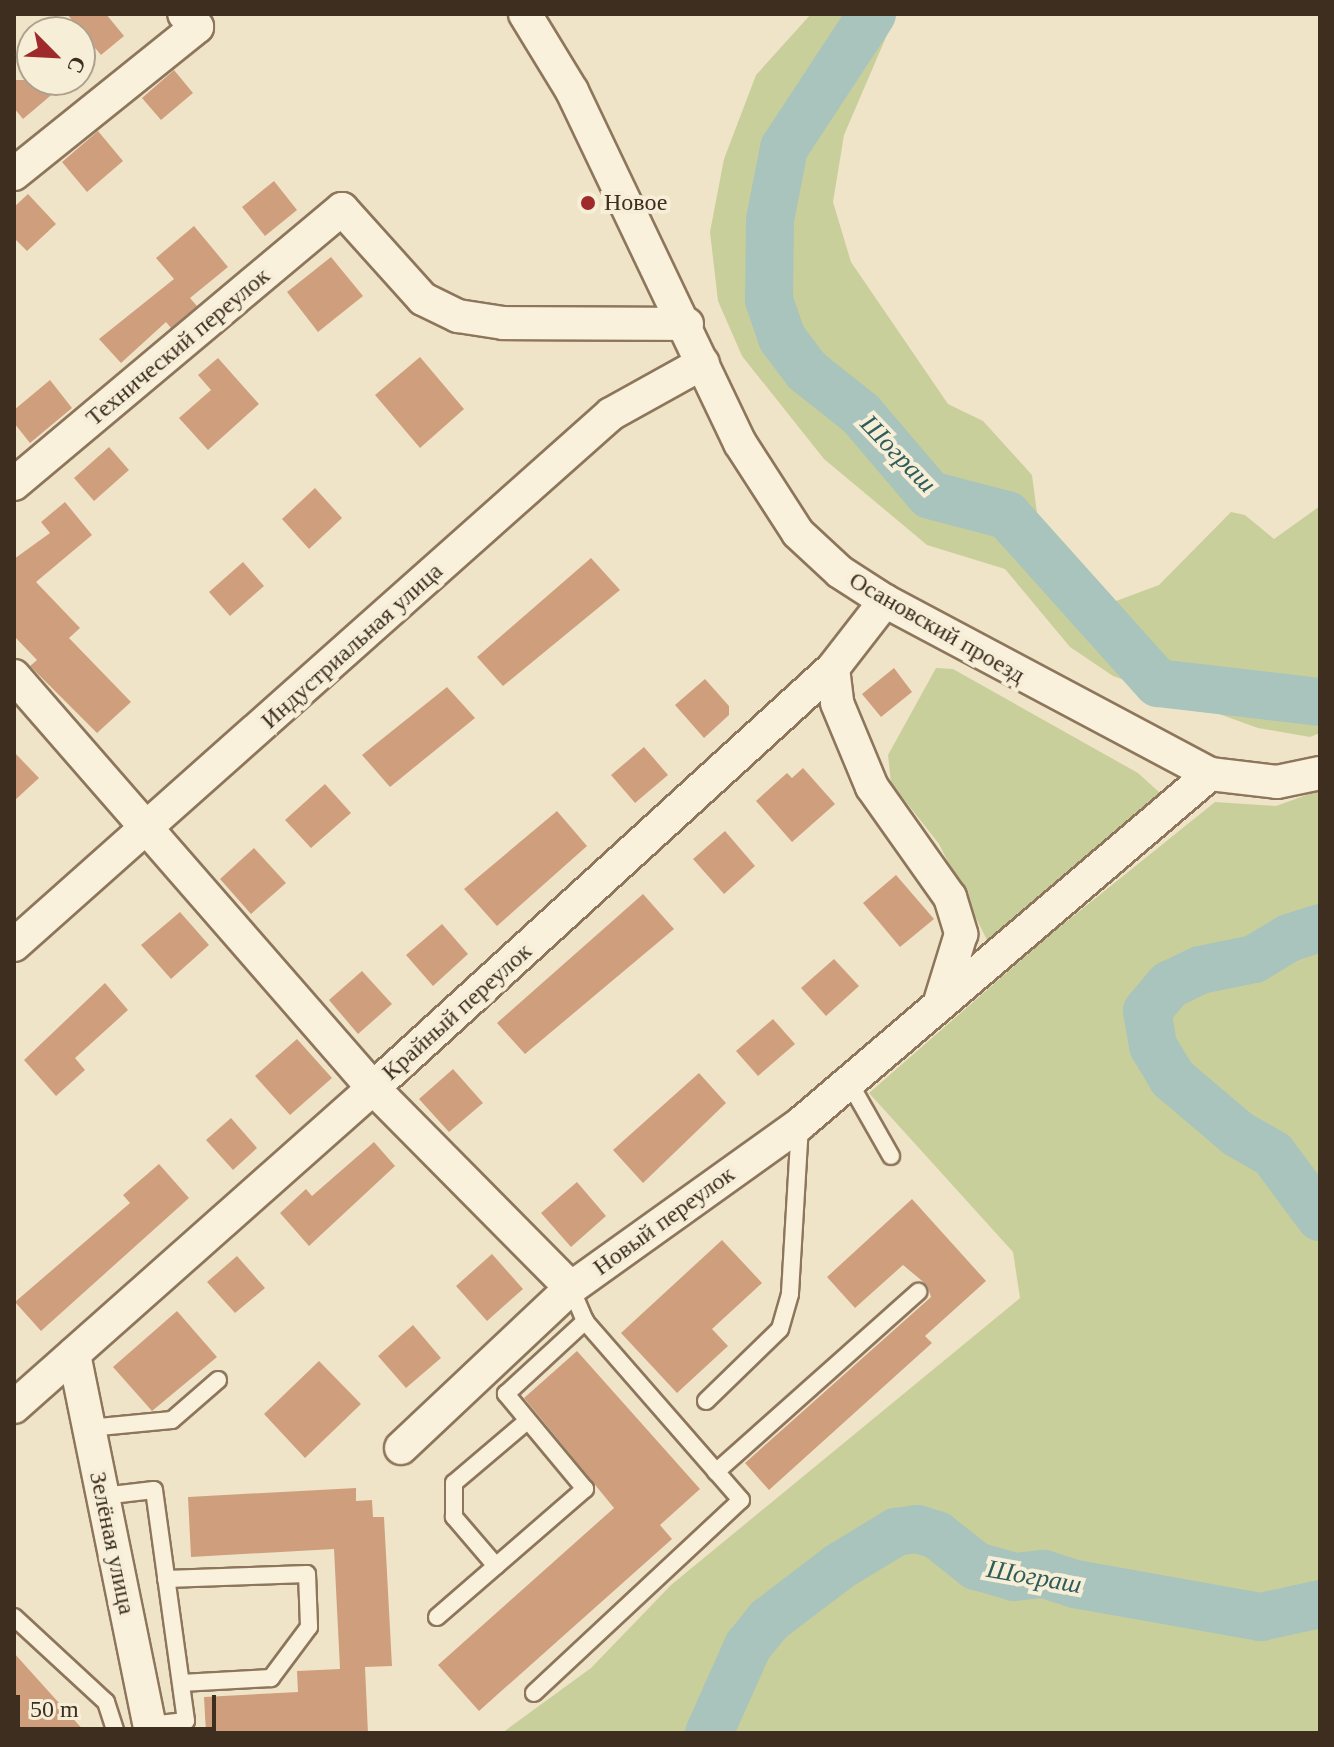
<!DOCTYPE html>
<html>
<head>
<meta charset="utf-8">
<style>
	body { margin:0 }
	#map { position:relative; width:1334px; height:1747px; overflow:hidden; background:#f0e4c8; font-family:Georgia,serif }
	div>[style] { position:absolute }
	.green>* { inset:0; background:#c9cf9b }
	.river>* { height:48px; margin:-24px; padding:0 24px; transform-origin:24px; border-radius:24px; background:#a9c4bc }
	.building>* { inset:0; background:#cf9f7d }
	.roads { filter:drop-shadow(2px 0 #8d765c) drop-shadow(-2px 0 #8d765c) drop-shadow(0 2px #8d765c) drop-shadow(0 -2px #8d765c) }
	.service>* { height:16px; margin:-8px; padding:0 8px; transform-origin:8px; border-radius:8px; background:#faf1dc }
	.minor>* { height:32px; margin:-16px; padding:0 16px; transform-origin:16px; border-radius:16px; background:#faf1dc }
	.dots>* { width:22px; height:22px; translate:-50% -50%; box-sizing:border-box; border:4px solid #f7eed8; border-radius:50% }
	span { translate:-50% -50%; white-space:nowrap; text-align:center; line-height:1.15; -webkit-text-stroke:8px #f7eed8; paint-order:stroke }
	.poi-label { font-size:24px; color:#3d2e20 }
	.left { translate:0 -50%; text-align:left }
	.street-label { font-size:24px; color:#3d2e20 }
	.water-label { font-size:26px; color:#2f5d5a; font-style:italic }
	.frame { position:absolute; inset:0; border:16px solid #3d2e20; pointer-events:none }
	.north { position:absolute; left:16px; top:16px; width:80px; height:80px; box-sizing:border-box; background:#f7eed8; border:2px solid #ada18e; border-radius:50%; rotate:114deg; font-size:22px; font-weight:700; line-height:32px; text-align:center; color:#3d2e20 }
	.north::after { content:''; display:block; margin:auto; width:28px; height:36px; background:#9e2a2b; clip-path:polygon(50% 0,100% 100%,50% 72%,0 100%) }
	.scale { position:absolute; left:16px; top:1695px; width:200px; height:36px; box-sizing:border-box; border:4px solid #3d2e20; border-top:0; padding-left:10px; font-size:24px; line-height:28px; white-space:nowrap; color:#3d2e20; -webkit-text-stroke:6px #f7eed8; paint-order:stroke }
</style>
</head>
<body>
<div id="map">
	<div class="green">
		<div style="clip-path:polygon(811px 14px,896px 14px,844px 135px,833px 202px,851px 262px,948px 404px,983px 421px,1032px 475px,1040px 536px,1084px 584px,1116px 601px,1159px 585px,1231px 512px,1245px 515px,1274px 539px,1320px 506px,1320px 733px,1310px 737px,1258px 728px,1113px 676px,1070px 647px,1005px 569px,927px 545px,824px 459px,742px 356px,718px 301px,710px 232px,724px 159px,756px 75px)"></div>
		<div style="clip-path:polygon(936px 668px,953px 669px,1138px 773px,1159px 792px,1155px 803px,988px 942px,939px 844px,891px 783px,888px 755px)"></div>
		<div style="clip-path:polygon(1320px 790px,1320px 1733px,502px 1733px,591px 1668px,671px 1585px,1020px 1298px,1013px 1252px,869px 1093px,1051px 934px,1215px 802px,1276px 806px)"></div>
	</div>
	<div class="river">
		<div style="left:872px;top:14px;width:160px;rotate:123.3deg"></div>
		<div style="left:784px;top:148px;width:73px;rotate:101deg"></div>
		<div style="left:770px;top:220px;width:80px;rotate:90.7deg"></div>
		<div style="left:769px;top:300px;width:40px;rotate:71.1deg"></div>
		<div style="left:782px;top:338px;width:41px;rotate:52.9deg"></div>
		<div style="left:807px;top:371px;width:69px;rotate:38.5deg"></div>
		<div style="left:861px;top:414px;width:106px;rotate:49.6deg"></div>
		<div style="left:930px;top:495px;width:80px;rotate:14.6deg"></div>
		<div style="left:1007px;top:515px;width:226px;rotate:48.1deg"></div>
		<div style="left:1158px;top:683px;width:163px;rotate:6.7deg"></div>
		<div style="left:1320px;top:928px;width:33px;rotate:162deg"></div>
		<div style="left:1289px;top:938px;width:41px;rotate:149deg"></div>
		<div style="left:1254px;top:959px;width:55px;rotate:168.5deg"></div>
		<div style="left:1200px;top:970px;width:34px;rotate:154deg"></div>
		<div style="left:1169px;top:985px;width:34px;rotate:130deg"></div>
		<div style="left:1147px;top:1011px;width:36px;rotate:80deg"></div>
		<div style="left:1153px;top:1046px;width:37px;rotate:59deg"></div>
		<div style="left:1172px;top:1078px;width:87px;rotate:40.3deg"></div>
		<div style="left:1238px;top:1134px;width:40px;rotate:29.7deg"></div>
		<div style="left:1273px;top:1154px;width:79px;rotate:53.3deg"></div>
		<div style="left:709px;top:1733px;width:95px;rotate:-65.9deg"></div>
		<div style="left:748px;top:1646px;width:33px;rotate:-51deg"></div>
		<div style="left:769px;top:1620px;width:89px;rotate:-37.3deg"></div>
		<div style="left:840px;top:1566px;width:66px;rotate:-31.3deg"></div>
		<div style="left:896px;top:1532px;width:21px;rotate:-8deg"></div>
		<div style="left:917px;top:1529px;width:21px;rotate:17deg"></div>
		<div style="left:937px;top:1535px;width:50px;rotate:38.5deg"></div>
		<div style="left:976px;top:1566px;width:40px;rotate:16deg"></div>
		<div style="left:1014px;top:1577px;width:30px;rotate:-6deg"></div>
		<div style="left:1044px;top:1574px;width:33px;rotate:18deg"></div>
		<div style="left:1075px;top:1584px;width:189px;rotate:10.1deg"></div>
		<div style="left:1261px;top:1617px;width:60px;rotate:-12.4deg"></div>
	</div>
	<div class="building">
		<div style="clip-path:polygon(67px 14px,106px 14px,124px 36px,101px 55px)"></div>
		<div style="clip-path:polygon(174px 70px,193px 93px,161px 120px,142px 98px)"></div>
		<div style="clip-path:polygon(14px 80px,69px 80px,23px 119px,14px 108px)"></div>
		<div style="clip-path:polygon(98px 131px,123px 161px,87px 192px,62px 162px)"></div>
		<div style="clip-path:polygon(274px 181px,297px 210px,265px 236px,242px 207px)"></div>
		<div style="clip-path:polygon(28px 194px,56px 224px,27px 251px,14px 238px,14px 207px)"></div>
		<div style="clip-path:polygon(194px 226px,228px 267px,190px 298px,197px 306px,171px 328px,166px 322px,121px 363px,99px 339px,174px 279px,156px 258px)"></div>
		<div style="clip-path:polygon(331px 257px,363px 296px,318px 332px,287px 292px)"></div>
		<div style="clip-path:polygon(420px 357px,464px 409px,420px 448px,375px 395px)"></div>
		<div style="clip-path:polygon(218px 358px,259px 404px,208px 450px,179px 418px,211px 390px,198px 375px)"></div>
		<div style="clip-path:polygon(50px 380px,72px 408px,30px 443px,14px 423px,14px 410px)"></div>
		<div style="clip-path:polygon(109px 447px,129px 470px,94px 501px,74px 478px)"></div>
		<div style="clip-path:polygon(315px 488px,342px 518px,309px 549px,282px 519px)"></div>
		<div style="clip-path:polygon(65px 502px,92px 535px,36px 582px,80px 628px,69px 638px,131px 702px,97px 733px,30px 666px,37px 660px,14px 636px,14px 559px,50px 533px,41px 522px)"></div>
		<div style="clip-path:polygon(591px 558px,620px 590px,503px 686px,477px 657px)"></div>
		<div style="clip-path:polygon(243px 562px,264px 586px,230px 616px,209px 592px)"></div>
		<div style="clip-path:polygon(894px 668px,912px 692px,881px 717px,862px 694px)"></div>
		<div style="clip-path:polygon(705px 679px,729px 706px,729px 715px,704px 738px,675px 705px)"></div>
		<div style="clip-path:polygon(447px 687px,475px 718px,390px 787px,362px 755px)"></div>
		<div style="clip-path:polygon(644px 747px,668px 775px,635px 803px,611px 775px)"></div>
		<div style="clip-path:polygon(14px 752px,39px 778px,14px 801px)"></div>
		<div style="clip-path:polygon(803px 768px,835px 804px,792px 842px,756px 801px,787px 773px,792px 778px)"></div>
		<div style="clip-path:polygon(325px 784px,351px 813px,311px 848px,285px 820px)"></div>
		<div style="clip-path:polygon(557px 811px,587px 846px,497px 926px,464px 889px)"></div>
		<div style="clip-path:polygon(725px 831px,755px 866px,724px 894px,693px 859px)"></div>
		<div style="clip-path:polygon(254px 848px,286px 883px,251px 914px,220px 879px)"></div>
		<div style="clip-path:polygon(896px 875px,934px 919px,900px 947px,863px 903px)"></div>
		<div style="clip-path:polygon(643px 894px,674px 929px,525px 1054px,497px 1023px)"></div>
		<div style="clip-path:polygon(180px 912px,209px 945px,171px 979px,141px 945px)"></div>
		<div style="clip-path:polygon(442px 924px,468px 954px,433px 986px,406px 955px)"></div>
		<div style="clip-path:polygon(834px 959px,859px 986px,826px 1016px,801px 988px)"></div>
		<div style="clip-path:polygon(362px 971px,392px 1004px,358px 1034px,329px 1000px)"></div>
		<div style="clip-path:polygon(105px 983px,128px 1010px,75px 1058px,85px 1070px,56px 1096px,24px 1060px)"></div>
		<div style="clip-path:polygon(773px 1019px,795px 1044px,758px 1076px,736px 1051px)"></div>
		<div style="clip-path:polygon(297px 1039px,332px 1078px,290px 1115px,255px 1076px)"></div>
		<div style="clip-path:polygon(453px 1069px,483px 1103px,449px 1132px,419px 1099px)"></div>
		<div style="clip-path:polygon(699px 1073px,726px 1103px,643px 1183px,613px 1150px)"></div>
		<div style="clip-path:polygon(231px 1118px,257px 1148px,233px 1170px,206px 1140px)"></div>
		<div style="clip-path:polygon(374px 1142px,395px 1166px,309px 1246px,280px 1213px,306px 1189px,312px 1196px)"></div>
		<div style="clip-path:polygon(159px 1164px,189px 1198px,41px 1331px,15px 1302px,130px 1203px,123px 1195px)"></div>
		<div style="clip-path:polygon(577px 1182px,606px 1216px,571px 1247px,541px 1213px)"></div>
		<div style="clip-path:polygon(912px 1199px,986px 1281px,925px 1336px,932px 1343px,769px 1490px,745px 1463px,931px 1297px,927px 1285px,903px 1265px,855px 1308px,827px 1277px)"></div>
		<div style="clip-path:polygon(722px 1240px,762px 1283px,712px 1329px,728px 1346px,677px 1393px,621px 1333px)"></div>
		<div style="clip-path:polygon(492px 1254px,523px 1289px,487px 1321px,456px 1286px)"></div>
		<div style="clip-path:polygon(237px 1256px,265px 1288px,235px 1313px,207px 1282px)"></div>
		<div style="clip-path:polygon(177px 1311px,217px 1357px,152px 1411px,113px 1367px)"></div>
		<div style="clip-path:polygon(413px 1325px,441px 1358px,406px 1388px,378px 1356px)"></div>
		<div style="clip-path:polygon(577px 1351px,700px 1489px,660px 1525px,672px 1539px,479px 1711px,438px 1665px,614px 1508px,524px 1398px)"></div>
		<div style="clip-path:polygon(319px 1361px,361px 1404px,305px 1458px,264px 1414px)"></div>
		<div style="clip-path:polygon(356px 1488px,356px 1501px,372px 1500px,373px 1517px,384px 1517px,392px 1666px,365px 1667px,368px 1733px,206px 1733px,204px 1697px,298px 1692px,297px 1671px,340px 1669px,334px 1549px,191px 1557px,188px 1497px)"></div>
		<div style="clip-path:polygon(14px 1653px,86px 1733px,14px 1733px)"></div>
	</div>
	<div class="roads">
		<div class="service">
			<div style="left:849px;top:1082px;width:85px;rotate:60.4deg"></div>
			<div style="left:706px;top:1401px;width:103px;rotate:-44.2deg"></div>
			<div style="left:780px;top:1329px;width:37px;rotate:-74deg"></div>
			<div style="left:790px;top:1293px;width:168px;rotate:-86.6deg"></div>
			<div style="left:89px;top:1428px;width:83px;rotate:-5.5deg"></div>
			<div style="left:172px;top:1420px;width:61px;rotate:-41deg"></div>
			<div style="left:716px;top:1472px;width:271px;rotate:-41.7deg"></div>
			<div style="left:103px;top:1496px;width:51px;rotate:-6.7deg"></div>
			<div style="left:154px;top:1490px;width:233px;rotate:82.1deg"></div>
			<div style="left:186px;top:1721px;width:37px;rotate:174deg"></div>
			<div style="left:496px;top:1566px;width:65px;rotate:-130.6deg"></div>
			<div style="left:454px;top:1517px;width:34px;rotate:-90deg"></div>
			<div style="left:454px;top:1483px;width:96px;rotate:-40.3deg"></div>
			<div style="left:166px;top:1579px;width:141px;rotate:-2deg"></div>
			<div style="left:307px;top:1574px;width:53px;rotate:87.8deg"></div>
			<div style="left:309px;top:1627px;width:64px;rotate:126.7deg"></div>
			<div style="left:271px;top:1678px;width:90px;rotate:176.8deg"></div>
			<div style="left:14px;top:1617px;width:125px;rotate:42.7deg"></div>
			<div style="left:106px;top:1702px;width:33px;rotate:72deg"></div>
			<div style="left:437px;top:1617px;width:196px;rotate:-40.9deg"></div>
			<div style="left:585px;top:1489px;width:124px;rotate:-129.7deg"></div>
			<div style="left:506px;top:1394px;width:108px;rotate:-42.7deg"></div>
			<div style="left:534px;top:1693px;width:283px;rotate:-43deg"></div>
			<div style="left:741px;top:1500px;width:237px;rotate:-131.1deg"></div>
			<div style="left:585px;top:1321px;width:36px;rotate:-113deg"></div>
		</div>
		<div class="minor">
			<div style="left:525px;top:14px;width:90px;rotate:58.6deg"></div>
			<div style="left:572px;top:91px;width:390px;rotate:64.5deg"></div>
			<div style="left:740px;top:443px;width:107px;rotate:57.2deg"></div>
			<div style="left:798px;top:533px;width:57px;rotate:42.9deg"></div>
			<div style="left:840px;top:572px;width:54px;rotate:32.8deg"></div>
			<div style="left:885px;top:601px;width:368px;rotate:28deg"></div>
			<div style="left:1210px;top:774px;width:67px;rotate:6.8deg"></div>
			<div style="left:1277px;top:782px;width:44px;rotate:-11.8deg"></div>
			<div style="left:14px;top:174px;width:235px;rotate:-38.8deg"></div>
			<div style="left:197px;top:27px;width:18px;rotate:-135deg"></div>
			<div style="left:14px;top:484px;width:428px;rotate:-40deg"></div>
			<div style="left:342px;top:209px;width:121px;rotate:48deg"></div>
			<div style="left:423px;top:299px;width:39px;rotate:26deg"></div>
			<div style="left:458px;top:316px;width:46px;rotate:8.8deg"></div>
			<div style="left:503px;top:323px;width:184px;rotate:0.3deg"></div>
			<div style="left:833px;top:668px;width:35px;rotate:83deg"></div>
			<div style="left:837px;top:703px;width:91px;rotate:67.4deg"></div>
			<div style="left:872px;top:787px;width:135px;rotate:54.7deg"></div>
			<div style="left:950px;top:897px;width:39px;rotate:73deg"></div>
			<div style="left:961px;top:934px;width:74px;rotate:107.2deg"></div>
			<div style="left:14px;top:676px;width:546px;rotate:48.93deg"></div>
			<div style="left:373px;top:1088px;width:281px;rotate:45.3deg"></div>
			<div style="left:14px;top:945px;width:799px;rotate:-41.65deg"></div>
			<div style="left:611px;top:414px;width:105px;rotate:-29deg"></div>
			<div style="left:74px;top:1354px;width:387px;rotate:78.5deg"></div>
			<div style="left:14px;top:1407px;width:480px;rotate:-41.6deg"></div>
			<div style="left:373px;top:1088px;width:623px;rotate:-42.4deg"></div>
			<div style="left:833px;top:668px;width:85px;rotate:-52.2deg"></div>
			<div style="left:401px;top:1448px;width:233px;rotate:-43.3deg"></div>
			<div style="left:571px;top:1288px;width:282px;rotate:-35.6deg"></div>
			<div style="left:800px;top:1124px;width:539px;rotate:-40.49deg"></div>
		</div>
	</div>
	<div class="dots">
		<div style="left:588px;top:203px;background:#9e2a2b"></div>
	</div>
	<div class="poi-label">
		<span class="left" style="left:604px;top:203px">Новое</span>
	</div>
	<div class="street-label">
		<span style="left:178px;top:347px;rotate:-40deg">Технический переулок</span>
		<span style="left:937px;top:628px;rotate:30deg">Осановский проезд</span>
		<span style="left:352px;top:646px;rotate:-42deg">Индустриальная улица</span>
		<span style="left:457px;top:1012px;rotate:-42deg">Крайный переулок</span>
		<span style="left:664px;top:1221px;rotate:-36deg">Новый переулок</span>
		<span style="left:112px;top:1543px;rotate:78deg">Зелёная улица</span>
	</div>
	<div class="water-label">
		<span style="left:898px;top:454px;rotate:46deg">Шограш</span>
		<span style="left:1034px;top:1577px;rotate:10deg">Шограш</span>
	</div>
	<div class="frame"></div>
	<div class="north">С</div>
	<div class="scale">50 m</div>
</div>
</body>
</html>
